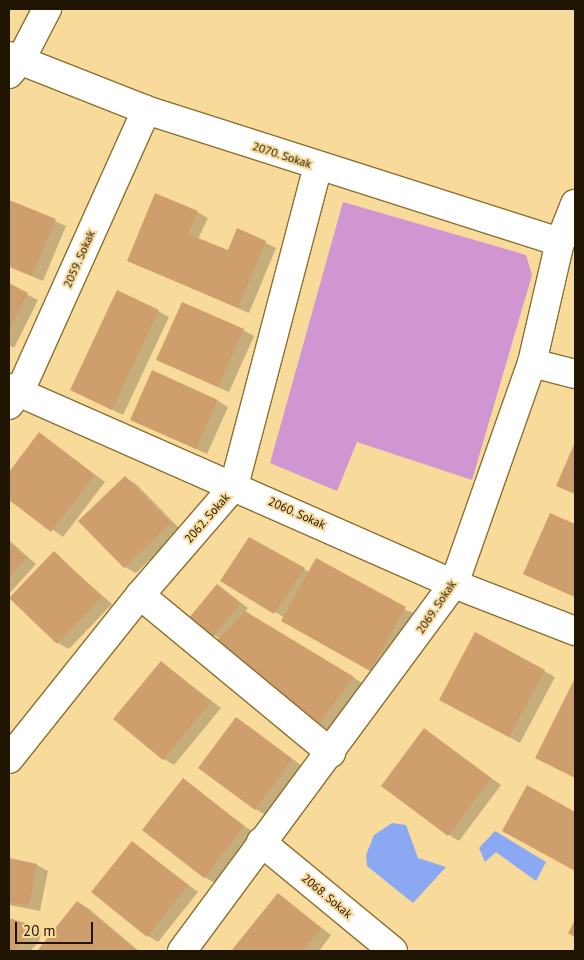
<!DOCTYPE html>
<html>
<head>
<meta charset="utf-8">
<style>
	body { margin:0 }
	#map { position:relative; width:584px; height:960px; overflow:hidden; background:#f8da9b; font-family:"PT Sans",sans-serif }
	div>[style] { position:absolute }
	.green>* { inset:0; background:#d096d1 }
	.water>* { inset:0; background:#8aa9f2 }
	.shadow>* { inset:0; background:#0003 }
	.building>* { inset:0; background:#cf9e6d }
	.roads { filter:drop-shadow(1px 0 #8b7032) drop-shadow(-1px 0 #8b7032) drop-shadow(0 1px #8b7032) drop-shadow(0 -1px #8b7032) }
	.street>* { height:28px; margin:-14px; padding:0 14px; transform-origin:14px; border-radius:14px; background:#fff }
	span { translate:-50% -50%; white-space:nowrap; text-align:center; line-height:1.15; -webkit-text-stroke:4px #f8da9b; paint-order:stroke }
	.street-label { font-size:12px; color:#1f1400 }
	.frame { position:absolute; inset:0; border:10px solid #1f1400; pointer-events:none }
	.scale { position:absolute; left:15px; top:922px; width:78px; height:22px; box-sizing:border-box; border:2px solid #1f1400; border-top:0; padding-left:6px; font-size:15px; line-height:18px; white-space:nowrap; color:#1f1400; -webkit-text-stroke:4px #f8da9b; paint-order:stroke }
</style>
</head>
<body>
<div id="map">
	<div class="green">
		<div style="clip-path:polygon(343px 202px,526px 255px,532px 275px,472px 480px,357px 442px,337px 491px,270px 463px)"></div>
	</div>
	<div class="water">
		<div style="clip-path:polygon(392px 823px,406px 825px,418px 858px,446px 867px,413px 903px,367px 866px,366px 855px,374px 835px)"></div>
		<div style="clip-path:polygon(495px 831px,546px 862px,536px 881px,496px 852px,485px 862px,479px 848px)"></div>
	</div>
	<div class="shadow">
		<div style="clip-path:polygon(9px 201px,66px 226px,43px 281px,9px 267px)"></div>
		<div style="clip-path:polygon(197px 212px,208px 218px,198px 239px,229px 252px,238px 230px,276px 248px,249px 313px,128px 260px)"></div>
		<div style="clip-path:polygon(9px 285px,38px 300px,14px 348px,9px 345px)"></div>
		<div style="clip-path:polygon(158px 311px,169px 317px,123px 415px,72px 390px)"></div>
		<div style="clip-path:polygon(243px 330px,254px 336px,229px 392px,158px 360px)"></div>
		<div style="clip-path:polygon(218px 401px,228px 407px,207px 454px,131px 419px)"></div>
		<div style="clip-path:polygon(40px 434px,105px 482px,63px 537px,9px 498px,9px 474px)"></div>
		<div style="clip-path:polygon(125px 477px,136px 484px,181px 530px,136px 573px,125px 567px,80px 521px)"></div>
		<div style="clip-path:polygon(550px 514px,575px 525px,575px 597px,524px 574px)"></div>
		<div style="clip-path:polygon(250px 538px,309px 572px,416px 614px,381px 676px,283px 621px,285px 618px,222px 580px)"></div>
		<div style="clip-path:polygon(9px 540px,36px 564px,9px 594px)"></div>
		<div style="clip-path:polygon(54px 553px,112px 604px,69px 649px,58px 643px)"></div>
		<div style="clip-path:polygon(217px 585px,248px 608px,245px 612px,364px 684px,329px 731px,214px 646px,220px 639px,191px 618px)"></div>
		<div style="clip-path:polygon(476px 634px,555px 677px,520px 743px,451px 706px)"></div>
		<div style="clip-path:polygon(161px 662px,221px 708px,174px 765px,164px 759px)"></div>
		<div style="clip-path:polygon(575px 681px,575px 778px,537px 757px)"></div>
		<div style="clip-path:polygon(247px 725px,302px 766px,266px 815px,255px 809px)"></div>
		<div style="clip-path:polygon(424px 730px,501px 785px,459px 841px,449px 835px)"></div>
		<div style="clip-path:polygon(183px 780px,254px 833px,215px 883px,204px 877px)"></div>
		<div style="clip-path:polygon(528px 787px,575px 813px,575px 870px,504px 830px)"></div>
		<div style="clip-path:polygon(133px 843px,198px 892px,158px 942px,148px 936px)"></div>
		<div style="clip-path:polygon(9px 860px,37px 865px,48px 871px,40px 911px,9px 905px)"></div>
		<div style="clip-path:polygon(279px 895px,331px 935px,319px 951px,233px 951px)"></div>
		<div style="clip-path:polygon(77px 902px,88px 908px,139px 951px,38px 951px)"></div>
		<div style="clip-path:polygon(9px 919px,41px 932px,39px 942px,30px 951px,9px 951px)"></div>
	</div>
	<div class="building">
		<div style="clip-path:polygon(155px 193px,198px 211px,188px 234px,228px 250px,237px 228px,266px 241px,238px 308px,127px 261px)"></div>
		<div style="clip-path:polygon(9px 200px,56px 219px,32px 276px,9px 266px)"></div>
		<div style="clip-path:polygon(9px 283px,28px 293px,9px 330px)"></div>
		<div style="clip-path:polygon(117px 290px,159px 310px,112px 410px,70px 390px)"></div>
		<div style="clip-path:polygon(182px 302px,244px 329px,218px 387px,156px 360px)"></div>
		<div style="clip-path:polygon(152px 370px,218px 400px,196px 449px,130px 420px)"></div>
		<div style="clip-path:polygon(39px 432px,95px 475px,51px 532px,9px 500px,9px 472px)"></div>
		<div style="clip-path:polygon(575px 442px,575px 494px,556px 486px)"></div>
		<div style="clip-path:polygon(125px 476px,171px 523px,124px 568px,78px 521px)"></div>
		<div style="clip-path:polygon(550px 513px,575px 524px,575px 597px,523px 574px)"></div>
		<div style="clip-path:polygon(249px 537px,305px 568px,274px 614px,220px 581px)"></div>
		<div style="clip-path:polygon(9px 542px,26px 558px,9px 577px)"></div>
		<div style="clip-path:polygon(54px 551px,102px 597px,57px 644px,9px 598px)"></div>
		<div style="clip-path:polygon(316px 558px,406px 607px,370px 671px,281px 621px)"></div>
		<div style="clip-path:polygon(217px 584px,241px 603px,213px 637px,189px 618px)"></div>
		<div style="clip-path:polygon(245px 611px,354px 677px,318px 725px,212px 646px)"></div>
		<div style="clip-path:polygon(475px 632px,545px 670px,509px 737px,439px 700px)"></div>
		<div style="clip-path:polygon(161px 661px,211px 702px,163px 760px,113px 719px)"></div>
		<div style="clip-path:polygon(575px 678px,575px 778px,535px 758px)"></div>
		<div style="clip-path:polygon(236px 717px,292px 759px,255px 810px,198px 768px)"></div>
		<div style="clip-path:polygon(424px 728px,491px 778px,448px 836px,381px 786px)"></div>
		<div style="clip-path:polygon(183px 778px,244px 826px,204px 878px,142px 830px)"></div>
		<div style="clip-path:polygon(527px 785px,575px 812px,575px 871px,502px 831px)"></div>
		<div style="clip-path:polygon(132px 841px,188px 885px,147px 937px,91px 892px)"></div>
		<div style="clip-path:polygon(9px 858px,37px 864px,29px 906px,9px 902px)"></div>
		<div style="clip-path:polygon(278px 893px,321px 928px,303px 951px,231px 951px)"></div>
		<div style="clip-path:polygon(77px 901px,137px 951px,37px 951px)"></div>
		<div style="clip-path:polygon(9px 918px,31px 925px,29px 936px,13px 951px,9px 951px)"></div>
		<div style="clip-path:polygon(575px 920px,575px 937px,568px 933px)"></div>
	</div>
	<div class="roads">
		<div class="street">
			<div style="left:9px;top:56px;width:147px;rotate:21.5deg"></div>
			<div style="left:146px;top:110px;width:435px;rotate:17.7deg"></div>
			<div style="left:9px;top:74px;width:17px;rotate:-50deg"></div>
			<div style="left:20px;top:61px;width:59px;rotate:-62.6deg"></div>
			<div style="left:532px;top:363px;width:44px;rotate:14.3deg"></div>
			<div style="left:9px;top:388px;width:486px;rotate:23.8deg"></div>
			<div style="left:454px;top:584px;width:130px;rotate:21.2deg"></div>
			<div style="left:9px;top:405px;width:18px;rotate:-52deg"></div>
			<div style="left:20px;top:391px;width:308px;rotate:-65.8deg"></div>
			<div style="left:140px;top:595px;width:248px;rotate:39.6deg"></div>
			<div style="left:9px;top:759px;width:210px;rotate:-51.4deg"></div>
			<div style="left:140px;top:595px;width:144px;rotate:-49.2deg"></div>
			<div style="left:234px;top:486px;width:331px;rotate:-75.3deg"></div>
			<div style="left:261px;top:842px;width:171px;rotate:39.5deg"></div>
			<div style="left:182px;top:951px;width:457px;rotate:-53.5deg"></div>
			<div style="left:454px;top:584px;width:234px;rotate:-70.6deg"></div>
			<div style="left:532px;top:363px;width:124px;rotate:-77deg"></div>
			<div style="left:560px;top:242px;width:41px;rotate:-68.5deg"></div>
		</div>
	</div>
	<div class="street-label">
		<span style="left:282px;top:155px;rotate:18deg">2070. Sokak</span>
		<span style="left:79px;top:259px;rotate:-66deg">2059. Sokak</span>
		<span style="left:297px;top:513px;rotate:24deg">2060. Sokak</span>
		<span style="left:207px;top:518px;rotate:-49deg">2062. Sokak</span>
		<span style="left:436px;top:607px;rotate:-56deg">2069. Sokak</span>
		<span style="left:327px;top:896px;rotate:40deg">2068. Sokak</span>
	</div>
	<div class="frame"></div>
	<div class="scale">20 m</div>
</div>
</body>
</html>
